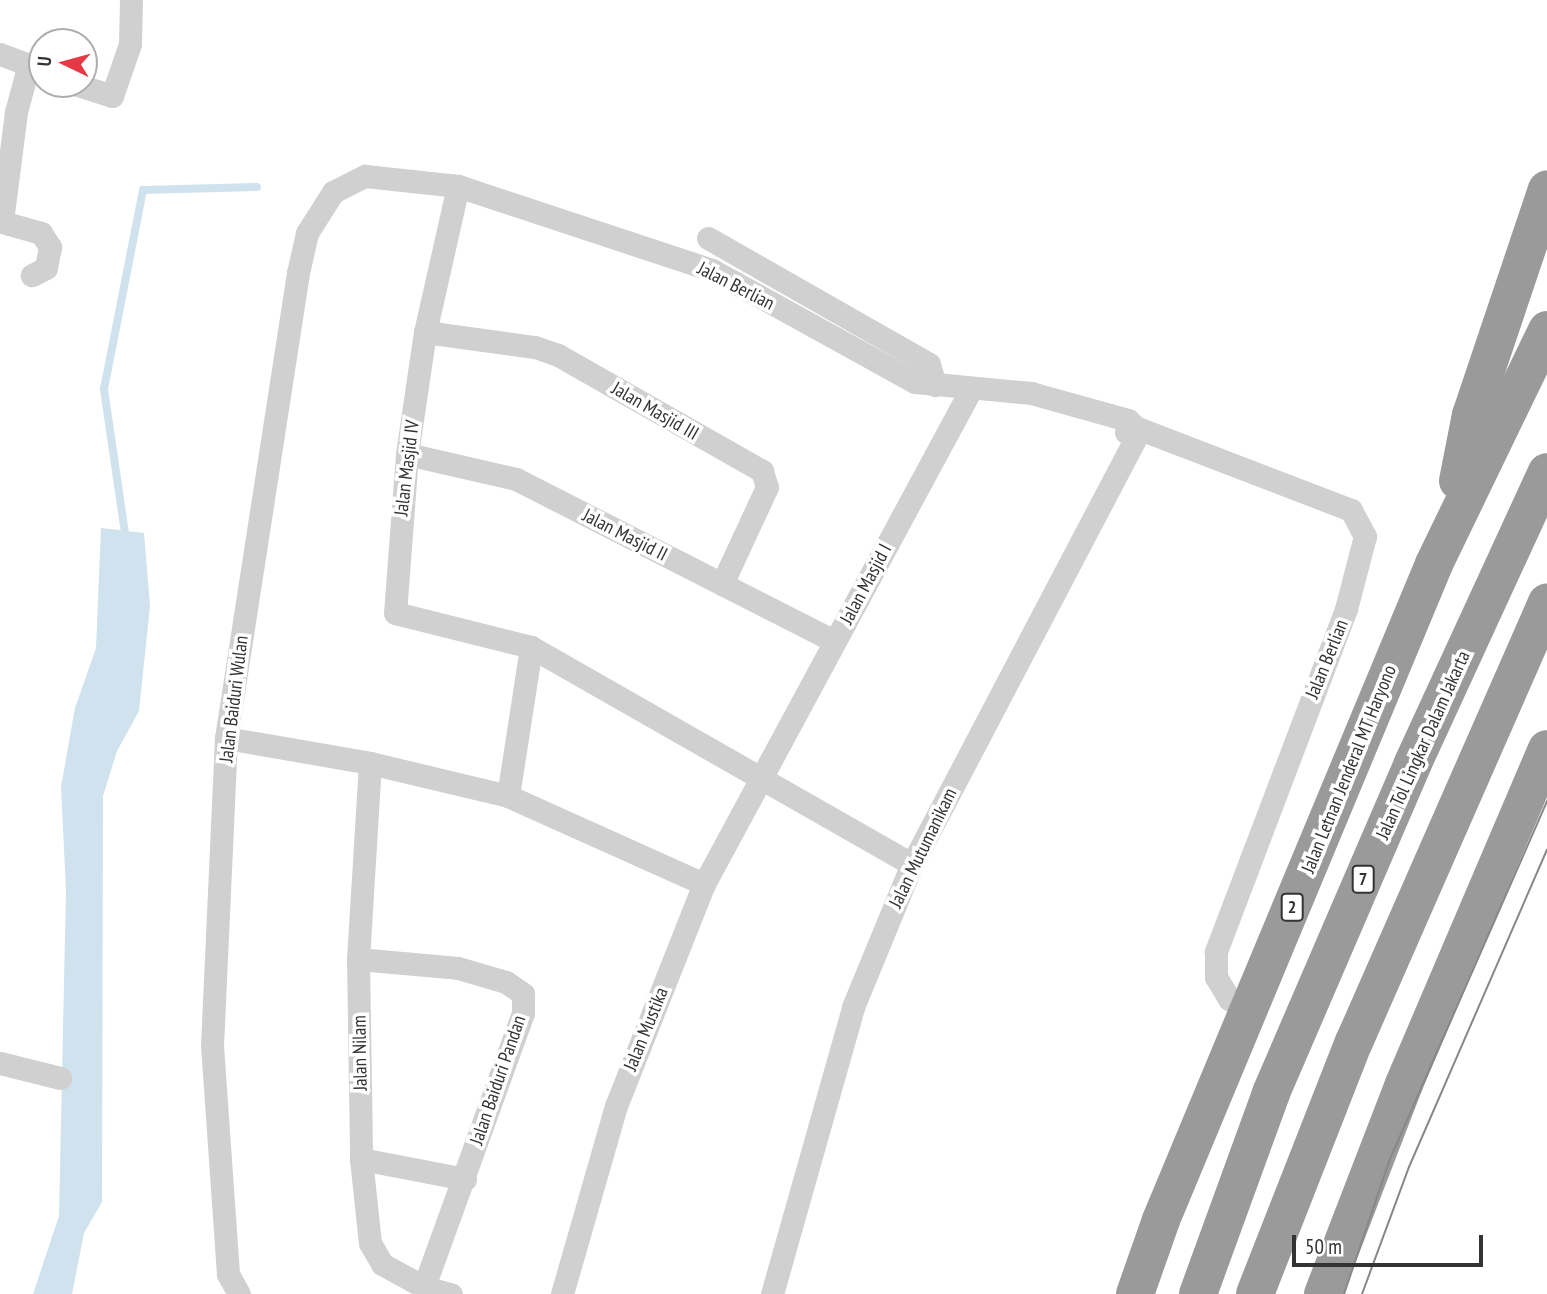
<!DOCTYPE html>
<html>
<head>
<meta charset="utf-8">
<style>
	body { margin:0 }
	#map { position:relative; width:1547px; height:1294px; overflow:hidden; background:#fff; font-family:"PT Sans Narrow",sans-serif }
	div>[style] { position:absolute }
	.water>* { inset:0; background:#cfe2ee }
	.stream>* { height:8px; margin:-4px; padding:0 4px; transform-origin:4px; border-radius:4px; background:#cfe2ee }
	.street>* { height:23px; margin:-11.5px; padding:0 11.5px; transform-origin:11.5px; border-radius:11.5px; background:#d0d0d0 }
	.highway>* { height:38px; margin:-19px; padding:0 19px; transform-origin:19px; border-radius:19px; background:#9a9a9a }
	.tram>* { height:2px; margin:-1px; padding:0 1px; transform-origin:1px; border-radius:1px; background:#888 }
	span { translate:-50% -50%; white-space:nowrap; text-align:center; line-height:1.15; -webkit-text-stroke:7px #fff; paint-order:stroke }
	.shield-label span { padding:2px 5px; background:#fff; border:2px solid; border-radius:5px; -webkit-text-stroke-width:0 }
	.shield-label { font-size:18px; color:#333; font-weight:700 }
	.street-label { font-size:19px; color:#333 }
	.north { position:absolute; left:28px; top:28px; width:70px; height:70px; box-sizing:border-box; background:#fff; border:2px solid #adadad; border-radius:50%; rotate:275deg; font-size:19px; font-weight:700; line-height:28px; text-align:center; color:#333 }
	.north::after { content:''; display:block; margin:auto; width:24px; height:32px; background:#e63946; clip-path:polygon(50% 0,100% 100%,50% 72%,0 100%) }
	.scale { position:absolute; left:1292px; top:1235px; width:191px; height:32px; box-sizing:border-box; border:4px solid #333; border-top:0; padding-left:9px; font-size:21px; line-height:24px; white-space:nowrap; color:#333; -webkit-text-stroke:5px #fff; paint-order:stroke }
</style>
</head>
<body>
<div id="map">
	<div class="water">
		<div style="clip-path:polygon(101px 528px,144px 533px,150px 606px,139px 711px,117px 751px,103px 796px,102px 1202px,84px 1233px,72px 1294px,33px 1294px,59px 1216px,66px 890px,61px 787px,75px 708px,96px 648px)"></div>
	</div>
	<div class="stream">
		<div style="left:126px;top:540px;width:153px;rotate:-98.3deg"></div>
		<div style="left:104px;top:389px;width:203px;rotate:-78.9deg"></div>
		<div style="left:143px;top:190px;width:114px;rotate:-1.5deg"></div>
	</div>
	<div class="street">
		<div style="left:0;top:54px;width:45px;rotate:20.9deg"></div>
		<div style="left:29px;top:64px;width:50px;rotate:105.2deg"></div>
		<div style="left:16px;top:112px;width:111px;rotate:97.3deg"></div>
		<div style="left:2px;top:222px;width:41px;rotate:15.8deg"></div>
		<div style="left:41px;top:233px;width:17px;rotate:57deg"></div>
		<div style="left:50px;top:247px;width:21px;rotate:101deg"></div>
		<div style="left:46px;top:268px;width:16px;rotate:153deg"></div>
		<div style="left:75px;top:84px;width:39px;rotate:18deg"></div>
		<div style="left:112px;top:96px;width:55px;rotate:-70.9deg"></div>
		<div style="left:130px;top:44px;width:44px;rotate:-88.7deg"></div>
		<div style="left:458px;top:186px;width:150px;rotate:102.7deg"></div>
		<div style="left:425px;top:332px;width:123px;rotate:98.4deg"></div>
		<div style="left:407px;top:454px;width:159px;rotate:94.3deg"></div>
		<div style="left:395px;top:613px;width:140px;rotate:14deg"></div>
		<div style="left:531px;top:647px;width:438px;rotate:29.7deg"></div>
		<div style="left:708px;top:238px;width:254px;rotate:29.7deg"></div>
		<div style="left:929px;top:364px;width:22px;rotate:74deg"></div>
		<div style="left:425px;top:332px;width:111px;rotate:7.8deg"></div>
		<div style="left:535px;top:347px;width:24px;rotate:19deg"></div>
		<div style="left:558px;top:355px;width:235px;rotate:29.6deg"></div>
		<div style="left:762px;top:471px;width:17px;rotate:73deg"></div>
		<div style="left:767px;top:487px;width:107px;rotate:114.9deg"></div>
		<div style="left:1126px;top:432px;width:14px;rotate:-12deg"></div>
		<div style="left:1140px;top:429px;width:226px;rotate:21deg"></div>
		<div style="left:1351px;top:510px;width:30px;rotate:62deg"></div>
		<div style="left:1365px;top:536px;width:75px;rotate:104.6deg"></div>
		<div style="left:1346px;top:609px;width:367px;rotate:110.8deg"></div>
		<div style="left:1216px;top:952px;width:25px;rotate:90deg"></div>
		<div style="left:1216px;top:977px;width:26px;rotate:59deg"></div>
		<div style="left:1229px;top:999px;width:23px;rotate:31deg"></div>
		<div style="left:407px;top:454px;width:112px;rotate:12.9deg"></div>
		<div style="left:516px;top:479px;width:357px;rotate:27deg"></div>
		<div style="left:226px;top:738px;width:146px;rotate:9.8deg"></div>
		<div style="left:370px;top:763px;width:142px;rotate:13.4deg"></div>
		<div style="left:508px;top:796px;width:215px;rotate:24.2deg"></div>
		<div style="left:370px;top:763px;width:196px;rotate:93.5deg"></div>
		<div style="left:358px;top:959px;width:200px;rotate:89.1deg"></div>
		<div style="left:361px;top:1159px;width:84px;rotate:83.9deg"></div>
		<div style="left:370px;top:1243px;width:24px;rotate:60deg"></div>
		<div style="left:382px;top:1264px;width:48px;rotate:28.7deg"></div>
		<div style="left:424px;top:1287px;width:28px;rotate:15deg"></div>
		<div style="left:508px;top:796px;width:151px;rotate:-81.2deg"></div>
		<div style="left:358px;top:959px;width:100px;rotate:5.1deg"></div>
		<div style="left:458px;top:968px;width:50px;rotate:16.3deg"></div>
		<div style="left:506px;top:982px;width:21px;rotate:35deg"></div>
		<div style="left:523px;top:994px;width:19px;rotate:90deg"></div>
		<div style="left:523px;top:1013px;width:291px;rotate:109.9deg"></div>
		<div style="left:0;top:1063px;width:62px;rotate:14deg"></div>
		<div style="left:361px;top:1159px;width:106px;rotate:10.9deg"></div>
		<div style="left:239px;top:1294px;width:23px;rotate:-119deg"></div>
		<div style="left:228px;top:1274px;width:229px;rotate:-94deg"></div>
		<div style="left:212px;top:1046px;width:308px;rotate:-87.4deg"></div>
		<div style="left:226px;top:738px;width:471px;rotate:-81.2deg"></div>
		<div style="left:298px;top:273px;width:41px;rotate:-77.3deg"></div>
		<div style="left:307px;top:233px;width:49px;rotate:-57.6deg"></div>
		<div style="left:333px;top:192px;width:36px;rotate:-27deg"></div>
		<div style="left:365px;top:176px;width:94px;rotate:6.1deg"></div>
		<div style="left:458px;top:186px;width:268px;rotate:18.3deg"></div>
		<div style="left:712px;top:270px;width:232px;rotate:28.9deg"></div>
		<div style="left:915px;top:382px;width:117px;rotate:5.4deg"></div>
		<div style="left:1031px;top:393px;width:101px;rotate:15.6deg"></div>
		<div style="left:1128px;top:420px;width:12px;rotate:42deg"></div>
		<div style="left:562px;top:1294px;width:196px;rotate:-74deg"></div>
		<div style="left:616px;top:1106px;width:239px;rotate:-68.4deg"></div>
		<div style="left:704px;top:884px;width:560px;rotate:-61.65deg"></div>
		<div style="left:772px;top:1294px;width:298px;rotate:-74.2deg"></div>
		<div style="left:853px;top:1007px;width:155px;rotate:-67.6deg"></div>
		<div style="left:912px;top:864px;width:491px;rotate:-62.3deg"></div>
	</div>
	<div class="highway">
		<div style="left:1458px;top:481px;width:67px;rotate:-78.9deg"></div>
		<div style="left:1471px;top:415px;width:238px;rotate:-71.4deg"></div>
		<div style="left:1135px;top:1294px;width:78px;rotate:-70.6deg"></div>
		<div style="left:1161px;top:1220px;width:711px;rotate:-67.4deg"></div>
		<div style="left:1434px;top:564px;width:260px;rotate:-64.2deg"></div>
		<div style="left:1198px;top:1294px;width:214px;rotate:-70deg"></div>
		<div style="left:1271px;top:1093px;width:359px;rotate:-66.7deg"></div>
		<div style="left:1413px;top:763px;width:320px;rotate:-65.3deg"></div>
		<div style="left:1255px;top:1294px;width:271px;rotate:-68.6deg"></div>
		<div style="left:1354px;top:1042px;width:480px;rotate:-66.3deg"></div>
		<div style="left:1323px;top:1294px;width:225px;rotate:-68.9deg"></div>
		<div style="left:1404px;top:1084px;width:364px;rotate:-66.9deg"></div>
	</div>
	<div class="tram">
		<div style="left:1344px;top:1294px;width:143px;rotate:-71.2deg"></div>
		<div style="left:1390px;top:1159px;width:391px;rotate:-66.3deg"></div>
		<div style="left:1362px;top:1294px;width:135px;rotate:-69.7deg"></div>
		<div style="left:1409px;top:1167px;width:346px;rotate:-66.5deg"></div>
	</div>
	<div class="shield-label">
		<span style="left:1363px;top:879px">7</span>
		<span style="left:1292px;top:907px">2</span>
	</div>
	<div class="street-label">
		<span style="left:736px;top:286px;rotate:27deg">Jalan Berlian</span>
		<span style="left:655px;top:411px;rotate:30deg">Jalan Masjid III</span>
		<span style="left:407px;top:468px;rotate:-83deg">Jalan Masjid IV</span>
		<span style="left:625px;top:535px;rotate:27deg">Jalan Masjid II</span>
		<span style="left:866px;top:584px;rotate:-62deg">Jalan Masjid I</span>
		<span style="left:1327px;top:659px;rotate:-68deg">Jalan Berlian</span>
		<span style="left:234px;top:699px;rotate:-83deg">Jalan Baiduri Wulan</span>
		<span style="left:1423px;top:745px;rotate:-66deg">Jalan Tol Lingkar Dalam Jakarta</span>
		<span style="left:1349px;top:769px;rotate:-68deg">Jalan Letnan Jenderal MT Haryono</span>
		<span style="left:923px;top:848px;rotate:-64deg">Jalan Mutumanikam</span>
		<span style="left:646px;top:1029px;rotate:-68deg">Jalan Mustika</span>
		<span style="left:360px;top:1053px;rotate:-91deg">Jalan Nilam</span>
		<span style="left:498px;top:1080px;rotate:-71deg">Jalan Baiduri Pandan</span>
	</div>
	<div class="north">U</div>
	<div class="scale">50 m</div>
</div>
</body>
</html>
